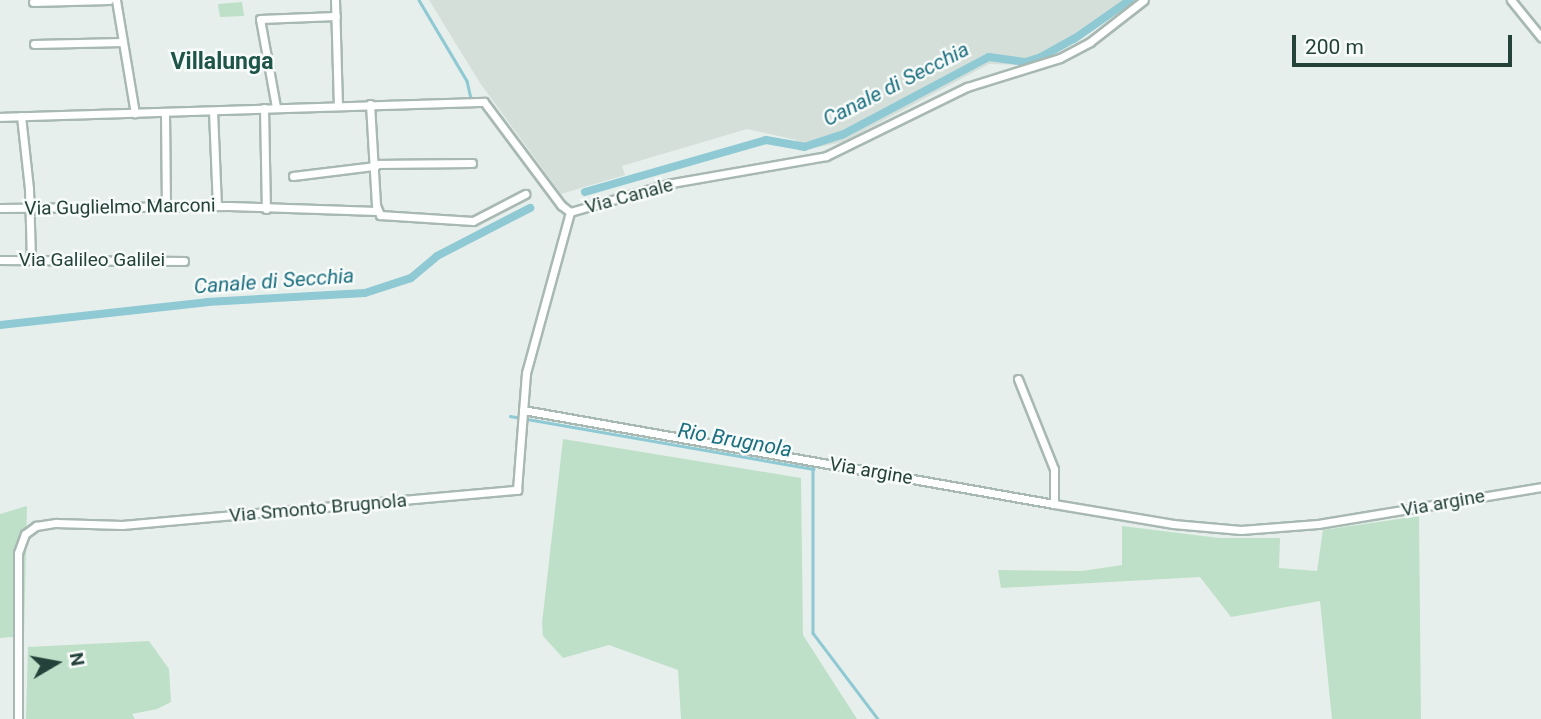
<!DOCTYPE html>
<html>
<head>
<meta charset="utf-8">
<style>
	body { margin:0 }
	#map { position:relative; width:1541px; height:719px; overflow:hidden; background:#e6efeb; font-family:Roboto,sans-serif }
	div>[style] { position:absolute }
	.built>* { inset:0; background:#d4dfda }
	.green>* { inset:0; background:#bfe0c8 }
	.stream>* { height:2.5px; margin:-1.25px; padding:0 1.25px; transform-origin:1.25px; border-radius:1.25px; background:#8ec9d4 }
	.canal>* { height:8px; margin:-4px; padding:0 4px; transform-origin:4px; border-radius:4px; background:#8ec9d4 }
	.roads { filter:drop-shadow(2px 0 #a8b8b2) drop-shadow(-2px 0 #a8b8b2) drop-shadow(0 2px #a8b8b2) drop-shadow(0 -2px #a8b8b2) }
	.street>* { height:7px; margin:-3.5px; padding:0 3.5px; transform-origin:3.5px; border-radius:3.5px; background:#fff }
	span { translate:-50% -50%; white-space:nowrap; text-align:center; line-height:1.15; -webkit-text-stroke:5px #f7fbf9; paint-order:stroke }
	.street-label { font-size:19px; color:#24423a }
	.water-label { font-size:21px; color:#1c6f80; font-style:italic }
	.quarter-label { font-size:23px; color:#1f5548; font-weight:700 }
	.north { position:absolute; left:21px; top:628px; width:70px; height:70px; -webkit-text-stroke:5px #f7fbf9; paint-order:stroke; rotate:80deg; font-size:19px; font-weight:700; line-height:28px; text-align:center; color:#24423a }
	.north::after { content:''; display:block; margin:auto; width:24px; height:32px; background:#24423a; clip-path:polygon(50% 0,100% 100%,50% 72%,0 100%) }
	.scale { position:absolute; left:1292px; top:35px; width:220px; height:32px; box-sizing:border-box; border:4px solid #24423a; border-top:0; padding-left:9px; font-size:21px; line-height:24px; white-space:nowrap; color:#24423a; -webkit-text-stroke:5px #f7fbf9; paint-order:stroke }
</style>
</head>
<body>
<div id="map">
	<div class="built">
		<div style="clip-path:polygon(429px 0,1137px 0,1046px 57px,1026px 65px,989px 64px,843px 142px,799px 151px,796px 140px,747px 129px,622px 166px,625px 175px,561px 194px,480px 83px)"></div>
	</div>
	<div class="green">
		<div style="clip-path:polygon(242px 2px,244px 16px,220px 17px,218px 4px)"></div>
		<div style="clip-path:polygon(563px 439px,801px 478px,803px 635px,857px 719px,681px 719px,678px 670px,609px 645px,563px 658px,543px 636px,542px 623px)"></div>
		<div style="clip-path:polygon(27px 506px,24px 636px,0 638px,0 514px)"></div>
		<div style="clip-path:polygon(1419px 516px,1421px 719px,1332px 719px,1320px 601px,1231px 617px,1200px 577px,1001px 588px,998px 570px,1082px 571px,1122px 565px,1122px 526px,1219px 538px,1280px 538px,1279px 568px,1317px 571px,1323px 530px)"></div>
		<div style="clip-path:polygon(149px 641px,169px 669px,171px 702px,157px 709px,132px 714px,135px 719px,26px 719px,28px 647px)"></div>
	</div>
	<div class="stream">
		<div style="left:419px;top:0;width:94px;rotate:59.3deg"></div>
		<div style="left:467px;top:81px;width:17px;rotate:77deg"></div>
		<div style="left:510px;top:416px;width:308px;rotate:9.9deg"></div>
		<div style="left:813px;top:469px;width:164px;rotate:90deg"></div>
		<div style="left:813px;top:633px;width:108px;rotate:52.9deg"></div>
	</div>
	<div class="canal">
		<div style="left:585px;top:192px;width:188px;rotate:-16deg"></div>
		<div style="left:766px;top:140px;width:39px;rotate:10deg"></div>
		<div style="left:804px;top:147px;width:40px;rotate:-18deg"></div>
		<div style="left:842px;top:135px;width:166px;rotate:-28deg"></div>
		<div style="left:989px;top:57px;width:37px;rotate:8deg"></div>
		<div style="left:1026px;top:62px;width:16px;rotate:-18deg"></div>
		<div style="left:1041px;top:57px;width:38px;rotate:-29deg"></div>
		<div style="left:1074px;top:39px;width:68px;rotate:-34.9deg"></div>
		<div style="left:0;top:325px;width:208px;rotate:-6.3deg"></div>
		<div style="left:207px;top:302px;width:158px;rotate:-3.3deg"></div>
		<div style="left:365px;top:293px;width:48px;rotate:-18.1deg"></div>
		<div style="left:411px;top:278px;width:34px;rotate:-40deg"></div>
		<div style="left:437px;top:256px;width:105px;rotate:-27.3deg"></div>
	</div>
	<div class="roads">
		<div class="street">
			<div style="left:116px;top:0;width:115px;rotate:80.5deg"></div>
			<div style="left:335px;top:0;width:105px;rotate:88.4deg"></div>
			<div style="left:1511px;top:0;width:48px;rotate:51deg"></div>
			<div style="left:33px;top:2px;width:76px;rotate:-1.5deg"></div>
			<div style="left:34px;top:44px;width:89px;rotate:-1.3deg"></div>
			<div style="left:370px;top:104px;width:101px;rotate:86.6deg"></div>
			<div style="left:376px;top:205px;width:11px;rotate:68deg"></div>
			<div style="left:380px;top:215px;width:93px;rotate:3.7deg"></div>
			<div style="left:473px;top:221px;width:59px;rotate:-27.4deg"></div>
			<div style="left:276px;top:107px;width:89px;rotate:-100.3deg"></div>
			<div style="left:260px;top:19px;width:76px;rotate:-2.3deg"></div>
			<div style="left:264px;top:108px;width:101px;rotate:88.9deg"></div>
			<div style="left:213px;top:111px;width:95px;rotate:87.6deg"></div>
			<div style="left:165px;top:112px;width:95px;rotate:89.4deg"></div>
			<div style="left:21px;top:116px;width:73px;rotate:83.7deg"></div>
			<div style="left:29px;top:189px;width:71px;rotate:88.4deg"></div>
			<div style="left:0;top:117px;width:484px;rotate:-1.8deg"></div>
			<div style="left:484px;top:102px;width:129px;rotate:53.2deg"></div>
			<div style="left:561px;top:205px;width:11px;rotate:38deg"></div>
			<div style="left:374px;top:164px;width:98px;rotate:-0.6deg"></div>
			<div style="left:293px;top:176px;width:83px;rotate:-7deg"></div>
			<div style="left:0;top:208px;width:229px;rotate:-0.5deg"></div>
			<div style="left:229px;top:206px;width:148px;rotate:1.9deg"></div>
			<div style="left:570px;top:212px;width:106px;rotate:-15.9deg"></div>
			<div style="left:672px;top:183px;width:156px;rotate:-9.9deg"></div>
			<div style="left:826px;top:156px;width:157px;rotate:-26.1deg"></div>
			<div style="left:967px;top:87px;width:97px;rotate:-17.3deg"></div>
			<div style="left:1060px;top:58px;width:34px;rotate:-28deg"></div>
			<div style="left:1090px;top:42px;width:68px;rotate:-37.9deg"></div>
			<div style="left:0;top:260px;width:184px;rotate:0.3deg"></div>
			<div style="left:1018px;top:379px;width:97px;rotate:68.2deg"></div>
			<div style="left:1054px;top:469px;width:35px;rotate:90deg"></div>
			<div style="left:523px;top:410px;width:539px;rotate:10.04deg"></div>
			<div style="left:1054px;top:504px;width:121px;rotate:9.5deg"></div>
			<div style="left:1173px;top:524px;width:68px;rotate:5deg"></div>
			<div style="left:1241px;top:530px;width:77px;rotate:-4.5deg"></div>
			<div style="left:1318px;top:524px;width:226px;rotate:-9.4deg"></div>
			<div style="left:18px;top:719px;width:166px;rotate:-90deg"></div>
			<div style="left:18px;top:553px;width:20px;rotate:-70deg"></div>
			<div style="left:25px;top:534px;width:14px;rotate:-36deg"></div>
			<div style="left:36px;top:526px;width:20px;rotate:-9deg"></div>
			<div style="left:56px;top:523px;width:66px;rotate:1.7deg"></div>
			<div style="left:122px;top:525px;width:397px;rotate:-5.1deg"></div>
			<div style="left:517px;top:490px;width:117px;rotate:-85.6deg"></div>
			<div style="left:526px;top:373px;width:167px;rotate:-74.7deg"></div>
		</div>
	</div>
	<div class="street-label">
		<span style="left:629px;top:196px;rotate:-15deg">Via Canale</span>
		<span style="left:120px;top:207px;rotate:-1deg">Via Guglielmo Marconi</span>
		<span style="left:92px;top:260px">Via Galileo Galilei</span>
		<span style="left:871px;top:471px;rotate:10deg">Via argine</span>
		<span style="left:1443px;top:503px;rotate:-10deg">Via argine</span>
		<span style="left:318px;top:508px;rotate:-5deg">Via Smonto Brugnola</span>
	</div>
	<div class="water-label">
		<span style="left:896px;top:84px;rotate:-27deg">Canale di Secchia</span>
		<span style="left:274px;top:281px;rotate:-4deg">Canale di Secchia</span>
		<span style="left:735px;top:440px;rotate:10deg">Rio Brugnola</span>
	</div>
	<div class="quarter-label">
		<span style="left:222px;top:62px">Villalunga</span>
	</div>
	<div class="north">N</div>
	<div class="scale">200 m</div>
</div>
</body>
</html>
